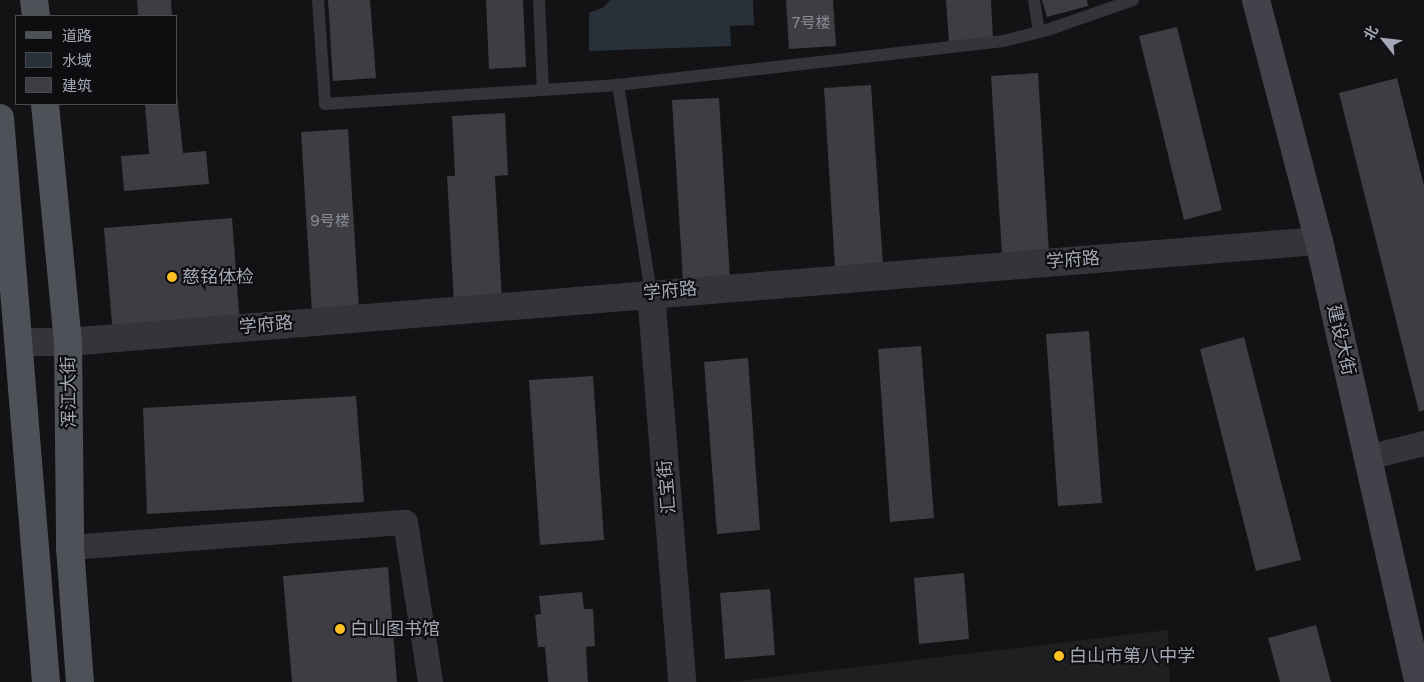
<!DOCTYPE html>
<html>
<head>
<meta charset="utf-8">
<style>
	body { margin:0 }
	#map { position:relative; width:1424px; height:682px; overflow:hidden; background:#131315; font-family:"Public Sans","Noto Sans SC",sans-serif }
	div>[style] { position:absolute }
	.built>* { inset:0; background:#1f1f22 }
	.water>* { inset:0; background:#283139 }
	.building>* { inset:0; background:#3d3d42 }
	.service>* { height:12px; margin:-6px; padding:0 6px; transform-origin:6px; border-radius:6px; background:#34343a }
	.minor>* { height:25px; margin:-12.5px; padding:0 12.5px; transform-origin:12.5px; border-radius:12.5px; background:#34343a }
	.tertiary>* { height:28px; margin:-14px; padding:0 14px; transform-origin:14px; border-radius:14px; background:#34343a }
	.secondary>* { height:28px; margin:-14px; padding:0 14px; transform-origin:14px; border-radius:14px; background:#42434a }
	.primary>* { height:28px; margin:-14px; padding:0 14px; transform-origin:14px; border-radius:14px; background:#4f5159 }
	.dots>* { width:14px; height:14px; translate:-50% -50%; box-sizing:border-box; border:2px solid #0e0e10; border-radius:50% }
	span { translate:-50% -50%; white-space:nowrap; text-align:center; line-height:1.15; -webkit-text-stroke:4px #0e0e10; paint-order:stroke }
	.number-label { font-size:15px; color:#8a8d99 }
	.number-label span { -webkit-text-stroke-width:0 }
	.street-label { font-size:18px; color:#a4a8b6 }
	.poi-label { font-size:18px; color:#a4a8b6 }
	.left { translate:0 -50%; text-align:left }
	.legend { position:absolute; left:15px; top:15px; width:162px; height:90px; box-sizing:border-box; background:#0e0e10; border:1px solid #4a4c52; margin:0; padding:6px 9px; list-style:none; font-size:15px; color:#a4a8b6 }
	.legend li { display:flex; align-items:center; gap:10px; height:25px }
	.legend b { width:25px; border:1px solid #4a4c52 }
	.north { position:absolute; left:1359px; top:15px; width:50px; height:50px; -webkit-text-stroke:4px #0e0e10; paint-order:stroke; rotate:299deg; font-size:14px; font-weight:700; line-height:20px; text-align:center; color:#a4a8b6 }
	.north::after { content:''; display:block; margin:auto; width:18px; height:22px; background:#a4a8b6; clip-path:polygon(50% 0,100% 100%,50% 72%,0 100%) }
</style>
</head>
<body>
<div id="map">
	<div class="built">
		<div style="clip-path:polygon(1168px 630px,1170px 682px,730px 682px)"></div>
	</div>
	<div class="water">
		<div style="clip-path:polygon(610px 0,753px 0,754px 25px,730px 26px,731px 46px,589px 51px,589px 13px,604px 7px)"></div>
	</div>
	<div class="building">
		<div style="clip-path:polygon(137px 0,171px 0,172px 16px,138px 16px)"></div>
		<div style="clip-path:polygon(328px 0,370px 0,376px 78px,333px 81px)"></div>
		<div style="clip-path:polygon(486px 0,523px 0,526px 67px,489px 69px)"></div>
		<div style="clip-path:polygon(786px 0,833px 0,836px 46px,789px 49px)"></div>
		<div style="clip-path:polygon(946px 0,991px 0,993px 39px,949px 43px)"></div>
		<div style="clip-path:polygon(1042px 0,1087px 0,1088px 6px,1047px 17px)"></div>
		<div style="clip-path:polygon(1177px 27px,1222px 210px,1184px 220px,1139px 36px)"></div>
		<div style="clip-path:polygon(1038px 73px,1049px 253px,1002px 256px,991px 76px)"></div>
		<div style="clip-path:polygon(1397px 78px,1424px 186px,1424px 410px,1419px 412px,1339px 93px)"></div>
		<div style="clip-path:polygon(871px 85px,883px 265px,835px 268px,824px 88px)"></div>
		<div style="clip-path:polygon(176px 86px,183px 153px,206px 151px,209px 184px,124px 191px,121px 156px,149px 154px,145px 104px,176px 104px)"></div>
		<div style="clip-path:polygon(719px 98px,730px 278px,683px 281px,672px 100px)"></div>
		<div style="clip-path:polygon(505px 113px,508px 175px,495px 176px,502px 300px,454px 303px,447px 176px,455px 176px,452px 116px)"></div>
		<div style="clip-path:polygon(348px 129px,359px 309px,312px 312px,301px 132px)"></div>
		<div style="clip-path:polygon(232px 218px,240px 325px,113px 335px,104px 228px)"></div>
		<div style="clip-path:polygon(1089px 331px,1102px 503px,1058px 506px,1046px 334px)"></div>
		<div style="clip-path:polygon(1244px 337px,1301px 560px,1256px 571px,1200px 349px)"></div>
		<div style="clip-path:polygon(921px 346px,934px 518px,890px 522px,878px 349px)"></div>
		<div style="clip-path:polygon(748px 358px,760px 530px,717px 534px,704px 362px)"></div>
		<div style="clip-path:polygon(593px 376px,604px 540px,540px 545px,529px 380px)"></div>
		<div style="clip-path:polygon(356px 396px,364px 502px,147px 514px,143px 408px)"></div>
		<div style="clip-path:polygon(388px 567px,397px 682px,292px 682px,283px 576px)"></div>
		<div style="clip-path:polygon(964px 573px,969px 639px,919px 644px,914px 578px)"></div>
		<div style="clip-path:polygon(770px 589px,775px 655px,725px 659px,720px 593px)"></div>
		<div style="clip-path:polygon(582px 592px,584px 609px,593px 609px,595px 646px,586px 647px,588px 682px,548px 682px,545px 647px,538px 647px,535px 615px,541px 614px,539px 596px)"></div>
		<div style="clip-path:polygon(1316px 625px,1331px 682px,1280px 682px,1268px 638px)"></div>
	</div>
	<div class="service">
		<div style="left:318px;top:0;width:104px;rotate:86.1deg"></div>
		<div style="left:325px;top:104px;width:294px;rotate:-3.7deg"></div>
		<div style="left:539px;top:0;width:90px;rotate:87.5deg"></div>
		<div style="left:1034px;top:0;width:32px;rotate:81deg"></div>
		<div style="left:651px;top:293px;width:211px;rotate:-99deg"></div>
		<div style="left:618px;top:85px;width:388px;rotate:-6.5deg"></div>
		<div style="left:1003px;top:41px;width:45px;rotate:-14deg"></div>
		<div style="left:1047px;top:30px;width:91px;rotate:-19.2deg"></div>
	</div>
	<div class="minor">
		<div style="left:1367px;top:457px;width:59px;rotate:-13.8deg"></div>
		<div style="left:70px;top:547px;width:336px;rotate:-4.3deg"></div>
		<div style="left:405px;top:522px;width:162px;rotate:81.1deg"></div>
	</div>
	<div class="tertiary">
		<div style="left:651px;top:293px;width:390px;rotate:85.4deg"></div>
		<div style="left:21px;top:342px;width:47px"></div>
		<div style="left:68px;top:342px;width:1255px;rotate:-4.62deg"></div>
	</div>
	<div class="secondary">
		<div style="left:1256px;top:0;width:249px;rotate:75.4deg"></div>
		<div style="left:1319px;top:241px;width:452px;rotate:77.3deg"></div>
	</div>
	<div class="primary">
		<div style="left:34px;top:0;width:16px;rotate:83deg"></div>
		<div style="left:45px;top:104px;width:239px;rotate:84.5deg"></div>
		<div style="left:68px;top:342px;width:205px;rotate:89.4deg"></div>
		<div style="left:70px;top:547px;width:135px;rotate:85.8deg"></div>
		<div style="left:0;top:118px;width:566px;rotate:85.34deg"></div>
	</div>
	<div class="dots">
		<div style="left:172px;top:277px;background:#fdc123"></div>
		<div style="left:340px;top:629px;background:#fdc123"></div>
		<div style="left:1059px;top:656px;background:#fdc123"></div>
	</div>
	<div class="number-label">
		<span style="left:811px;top:23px">7号楼</span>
		<span style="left:330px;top:221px">9号楼</span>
	</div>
	<div class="street-label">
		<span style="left:1073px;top:260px;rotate:-4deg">学府路</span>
		<span style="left:670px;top:291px;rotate:-5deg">学府路</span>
		<span style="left:266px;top:325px;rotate:-5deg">学府路</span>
		<span style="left:1341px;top:340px;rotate:77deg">建设大街</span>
		<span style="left:69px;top:392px;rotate:-91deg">浑江大街</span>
		<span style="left:667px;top:487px;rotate:-95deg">汇宝街</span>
	</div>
	<div class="poi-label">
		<span class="left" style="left:182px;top:277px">慈铭体检</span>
		<span class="left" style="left:350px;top:629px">白山图书馆</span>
		<span class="left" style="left:1069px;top:656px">白山市第八中学</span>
	</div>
	<ul class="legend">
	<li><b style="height:6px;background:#4f5159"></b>道路</li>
	<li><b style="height:14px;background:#283139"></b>水域</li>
	<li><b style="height:14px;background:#3d3d42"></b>建筑</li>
	</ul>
	<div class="north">北</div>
</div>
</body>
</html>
